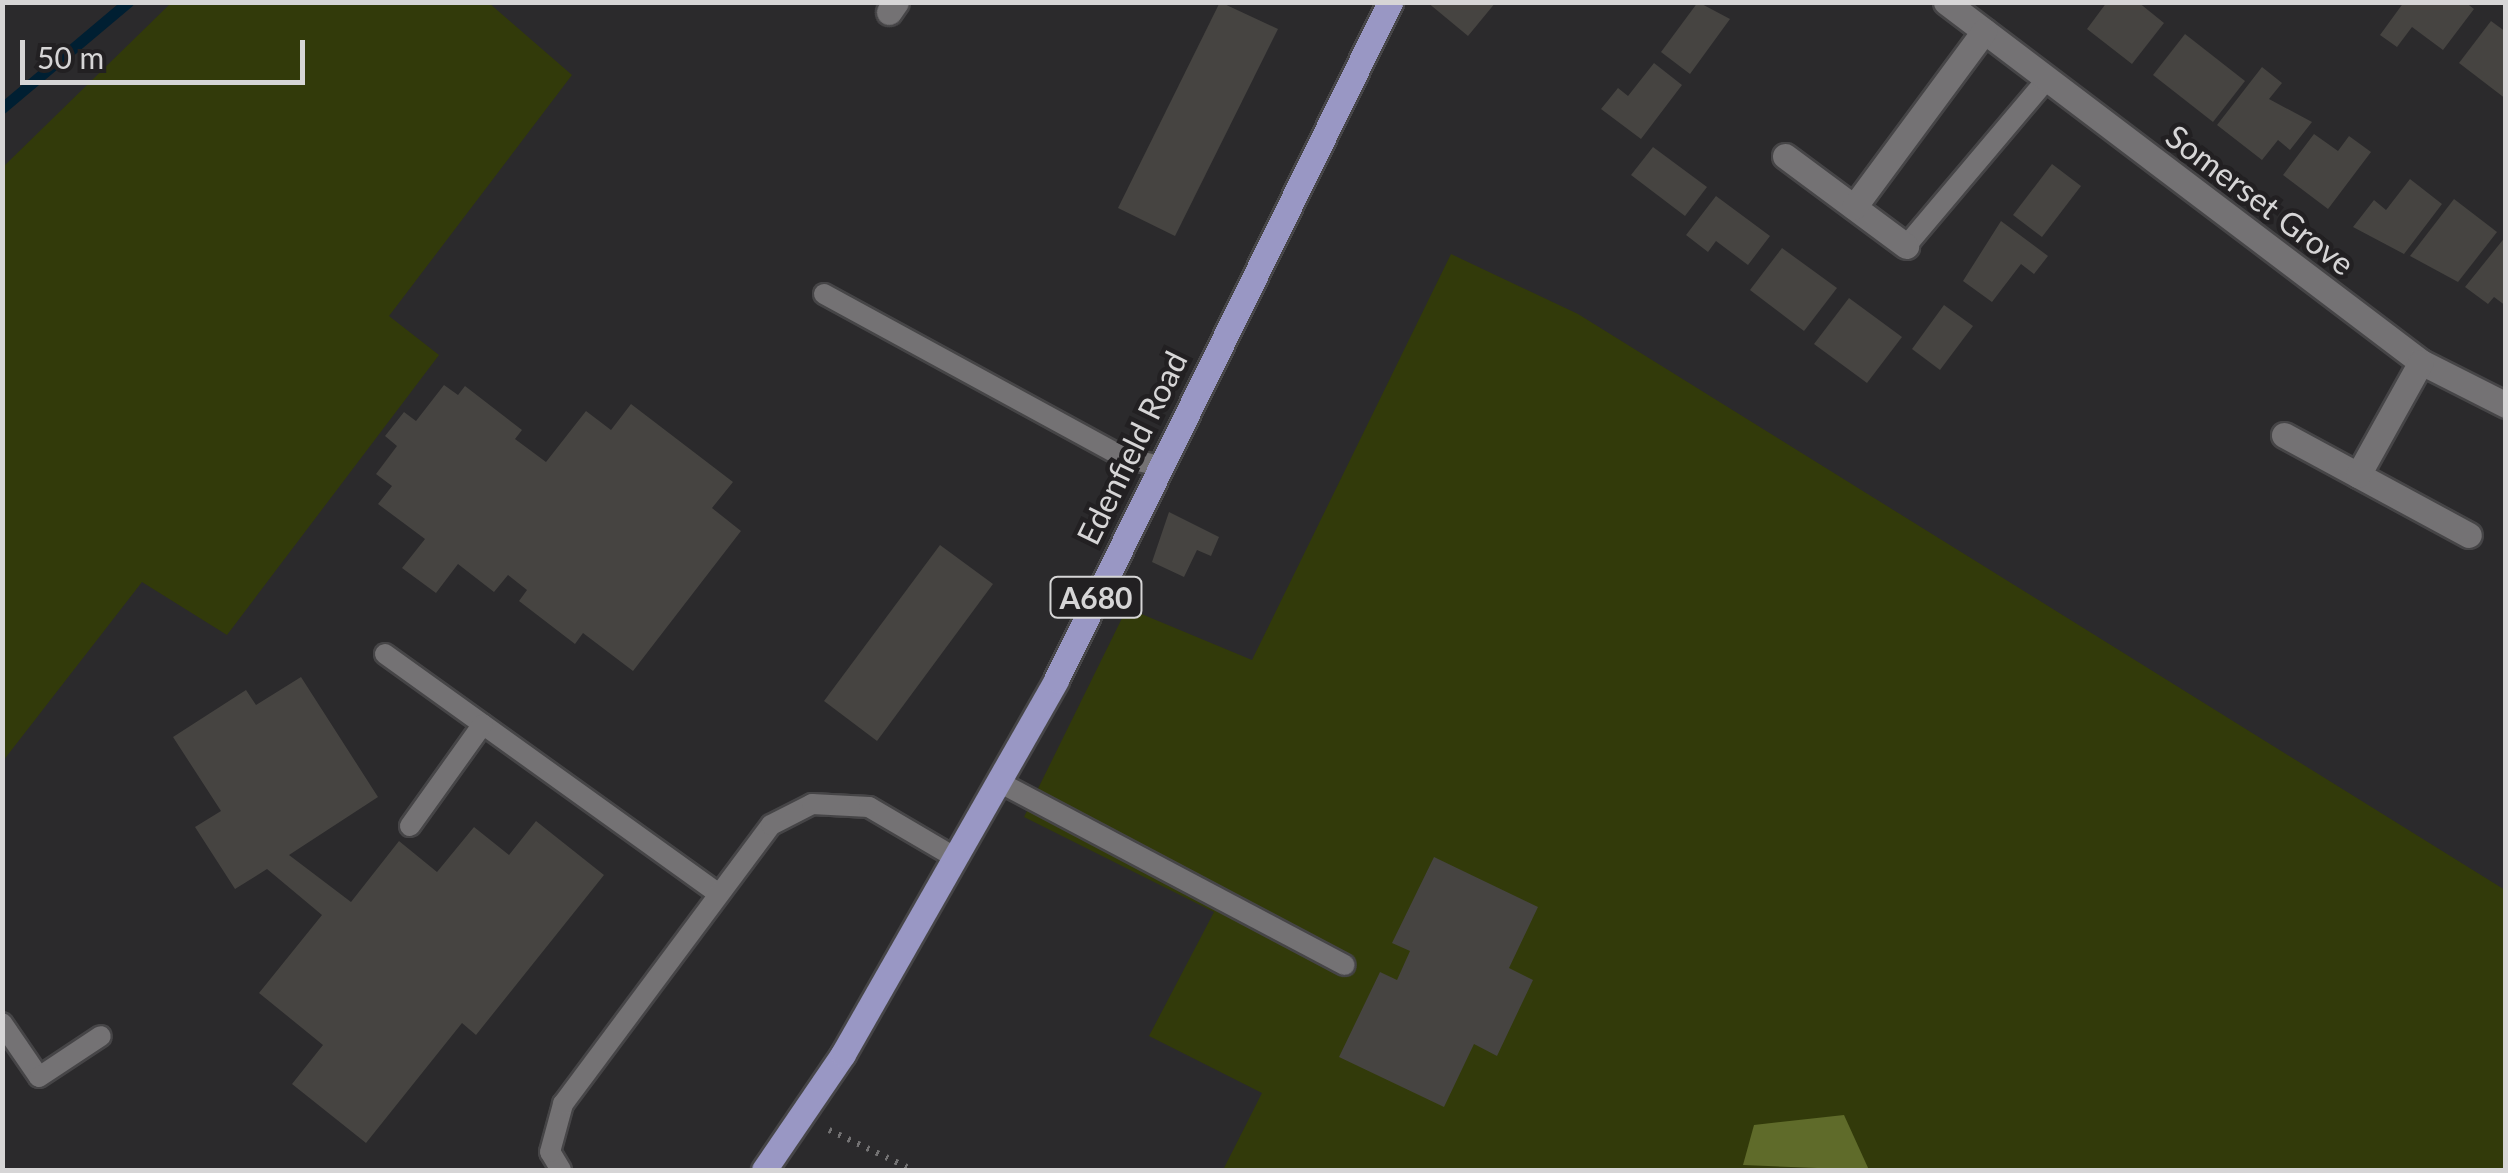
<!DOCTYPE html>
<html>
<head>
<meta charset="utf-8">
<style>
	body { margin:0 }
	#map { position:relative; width:2508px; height:1173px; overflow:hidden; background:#2b2a2c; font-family:Lato,sans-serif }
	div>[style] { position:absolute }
	.green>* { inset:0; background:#323a0a }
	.forest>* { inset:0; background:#5f6b2a }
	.stream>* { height:11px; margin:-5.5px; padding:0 5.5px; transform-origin:5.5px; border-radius:5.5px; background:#001f32 }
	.building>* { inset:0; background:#464441 }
	.path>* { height:6px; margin-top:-3px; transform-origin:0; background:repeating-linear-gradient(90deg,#737273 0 2.5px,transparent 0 10.5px) }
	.roads { filter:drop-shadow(2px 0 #464547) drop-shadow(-2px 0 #464547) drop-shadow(0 2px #464547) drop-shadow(0 -2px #464547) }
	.service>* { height:20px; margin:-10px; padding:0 10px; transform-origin:10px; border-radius:10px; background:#747274 }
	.minor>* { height:25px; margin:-12.5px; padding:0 12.5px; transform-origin:12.5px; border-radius:12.5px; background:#747274 }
	.primary>* { height:25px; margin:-12.5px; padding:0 12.5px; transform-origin:12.5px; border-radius:12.5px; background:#9997c4 }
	span { translate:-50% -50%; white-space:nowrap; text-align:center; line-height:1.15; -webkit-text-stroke:9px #222022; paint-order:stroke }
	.shield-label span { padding:2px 8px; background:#222022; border:2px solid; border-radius:8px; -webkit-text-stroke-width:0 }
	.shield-label { font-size:30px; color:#d6d5d6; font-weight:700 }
	.street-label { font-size:32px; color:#d6d5d6 }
	.frame { position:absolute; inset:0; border:5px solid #d6d5d6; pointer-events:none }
	.scale { position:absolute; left:20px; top:40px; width:285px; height:45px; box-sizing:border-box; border:5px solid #d6d5d6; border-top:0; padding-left:12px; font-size:30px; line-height:35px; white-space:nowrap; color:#d6d5d6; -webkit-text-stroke:8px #222022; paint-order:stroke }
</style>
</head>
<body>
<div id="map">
	<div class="green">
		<div style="clip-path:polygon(171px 3px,489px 3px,572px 75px,389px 316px,439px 355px,227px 635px,142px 582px,3px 761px,3px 167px)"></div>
		<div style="clip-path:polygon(1451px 254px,1578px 314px,2505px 890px,2505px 1170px,1223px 1170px,1262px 1093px,1149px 1036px,1214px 912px,1024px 817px,1127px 608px,1252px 660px)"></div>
	</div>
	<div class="forest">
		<div style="clip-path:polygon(1844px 1115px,1869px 1170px,1743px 1165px,1754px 1125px)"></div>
	</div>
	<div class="stream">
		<div style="left:2px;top:108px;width:165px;rotate:-40.1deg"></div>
	</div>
	<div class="building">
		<div style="clip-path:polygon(1220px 2px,1278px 29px,1175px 236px,1118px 208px)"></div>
		<div style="clip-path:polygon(1427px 2px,1496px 2px,1468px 36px)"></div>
		<div style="clip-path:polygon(1698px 2px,1730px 19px,1690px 74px,1661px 52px)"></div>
		<div style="clip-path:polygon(2107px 2px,2138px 2px,2164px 23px,2132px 64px,2087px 29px)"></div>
		<div style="clip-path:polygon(2404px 2px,2465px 2px,2474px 9px,2443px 50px,2412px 27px,2397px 47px,2380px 35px)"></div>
		<div style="clip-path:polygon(2491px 21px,2506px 32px,2506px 99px,2459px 63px)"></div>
		<div style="clip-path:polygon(2185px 34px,2245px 81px,2213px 122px,2153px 75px)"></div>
		<div style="clip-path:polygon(1654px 63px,1682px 85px,1641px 139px,1601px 109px,1618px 88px,1628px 96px)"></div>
		<div style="clip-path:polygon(2262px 67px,2282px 83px,2269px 99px,2312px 122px,2290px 150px,2278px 140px,2262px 160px,2217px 125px)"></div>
		<div style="clip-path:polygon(2314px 134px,2338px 151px,2349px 136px,2371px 152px,2328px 209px,2283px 175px)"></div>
		<div style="clip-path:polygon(1653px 147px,1707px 187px,1685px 216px,1631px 175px)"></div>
		<div style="clip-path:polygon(2052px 164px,2081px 186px,2042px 237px,2013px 215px)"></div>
		<div style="clip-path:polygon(2410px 179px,2442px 204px,2404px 254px,2353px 227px,2374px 200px,2386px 210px)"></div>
		<div style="clip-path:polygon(1716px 196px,1770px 236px,1748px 265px,1716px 241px,1708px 252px,1686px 235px)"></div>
		<div style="clip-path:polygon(2454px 199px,2497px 232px,2458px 282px,2410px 256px)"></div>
		<div style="clip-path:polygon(2001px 221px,2048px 256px,2034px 274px,2021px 264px,1992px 302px,1963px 281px)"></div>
		<div style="clip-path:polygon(2506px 236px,2506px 306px,2494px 297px,2488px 304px,2465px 287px)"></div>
		<div style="clip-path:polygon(1782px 248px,1837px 288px,1804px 331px,1750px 290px)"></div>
		<div style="clip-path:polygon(1849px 298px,1902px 337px,1867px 383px,1814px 344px)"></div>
		<div style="clip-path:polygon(1944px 305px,1973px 326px,1940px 370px,1912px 349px)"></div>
		<div style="clip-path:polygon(444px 385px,458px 395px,465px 386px,522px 430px,515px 439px,546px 462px,586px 411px,611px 430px,631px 404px,733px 482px,712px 508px,741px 531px,633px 671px,583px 633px,575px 644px,519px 601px,527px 590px,508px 575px,494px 592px,458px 564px,436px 593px,402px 568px,425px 539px,378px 504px,392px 486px,376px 474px,397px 446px,385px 436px,404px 412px,416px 421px)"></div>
		<div style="clip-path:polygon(1169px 512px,1219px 537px,1211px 556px,1197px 550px,1184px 577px,1152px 562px)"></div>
		<div style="clip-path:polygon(940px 545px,993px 584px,877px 741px,824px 701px)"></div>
		<div style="clip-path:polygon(301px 677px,378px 797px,289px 855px,351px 902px,399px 841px,437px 872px,474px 827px,509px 855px,536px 821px,604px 875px,476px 1035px,462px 1023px,366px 1143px,292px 1084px,323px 1045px,259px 993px,322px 915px,267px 869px,235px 889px,195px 827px,221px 811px,173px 737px,246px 690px,256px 705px)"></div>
		<div style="clip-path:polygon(1434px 857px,1538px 907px,1509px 968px,1533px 980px,1497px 1056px,1474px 1044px,1444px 1107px,1339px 1057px,1380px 972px,1397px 980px,1410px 951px,1392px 943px)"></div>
	</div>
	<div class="path">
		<div style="left:829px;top:1130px;width:93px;rotate:25.5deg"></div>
	</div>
	<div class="roads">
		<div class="service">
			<div style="left:1906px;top:246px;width:219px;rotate:-49.8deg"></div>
			<div style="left:824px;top:294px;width:343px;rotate:28.6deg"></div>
			<div style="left:1125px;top:458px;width:36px;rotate:13deg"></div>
			<div style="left:385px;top:654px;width:411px;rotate:35.7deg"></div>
			<div style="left:999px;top:782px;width:391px;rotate:27.9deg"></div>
			<div style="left:410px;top:826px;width:125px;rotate:-54.4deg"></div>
			<div style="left:2px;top:1023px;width:65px;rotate:55.6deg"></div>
			<div style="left:39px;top:1077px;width:74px;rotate:-33.5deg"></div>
			<div style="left:561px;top:1170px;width:21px;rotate:-121deg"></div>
			<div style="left:550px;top:1152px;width:50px;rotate:-74.8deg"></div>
			<div style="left:563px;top:1104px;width:348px;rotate:-53.3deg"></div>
			<div style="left:771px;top:825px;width:46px;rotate:-27.1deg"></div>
			<div style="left:812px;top:804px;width:57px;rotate:3deg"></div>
			<div style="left:869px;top:807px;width:101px;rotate:30.4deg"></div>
		</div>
		<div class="minor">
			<div style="left:1946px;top:2px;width:596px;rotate:37.16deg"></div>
			<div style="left:2421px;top:362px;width:95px;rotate:26.8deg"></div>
			<div style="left:889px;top:12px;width:12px;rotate:-55deg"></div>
			<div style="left:1785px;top:156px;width:151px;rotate:36.6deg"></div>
			<div style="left:1854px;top:207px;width:219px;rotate:-53.5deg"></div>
			<div style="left:2284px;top:435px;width:210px;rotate:28.4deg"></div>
			<div style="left:2358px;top:475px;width:129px;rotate:-60.9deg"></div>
		</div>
		<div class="primary">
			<div style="left:764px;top:1170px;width:140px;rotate:-55.7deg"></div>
			<div style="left:843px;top:1054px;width:430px;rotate:-60.3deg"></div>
			<div style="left:1056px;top:680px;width:756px;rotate:-63.77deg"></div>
		</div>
	</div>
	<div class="shield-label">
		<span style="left:1096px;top:597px">A680</span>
	</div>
	<div class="street-label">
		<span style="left:2260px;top:200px;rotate:37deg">Somerset Grove</span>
		<span style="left:1132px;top:448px;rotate:-64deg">Edenfield Road</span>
	</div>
	<div class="frame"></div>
	<div class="scale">50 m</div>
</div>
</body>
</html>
